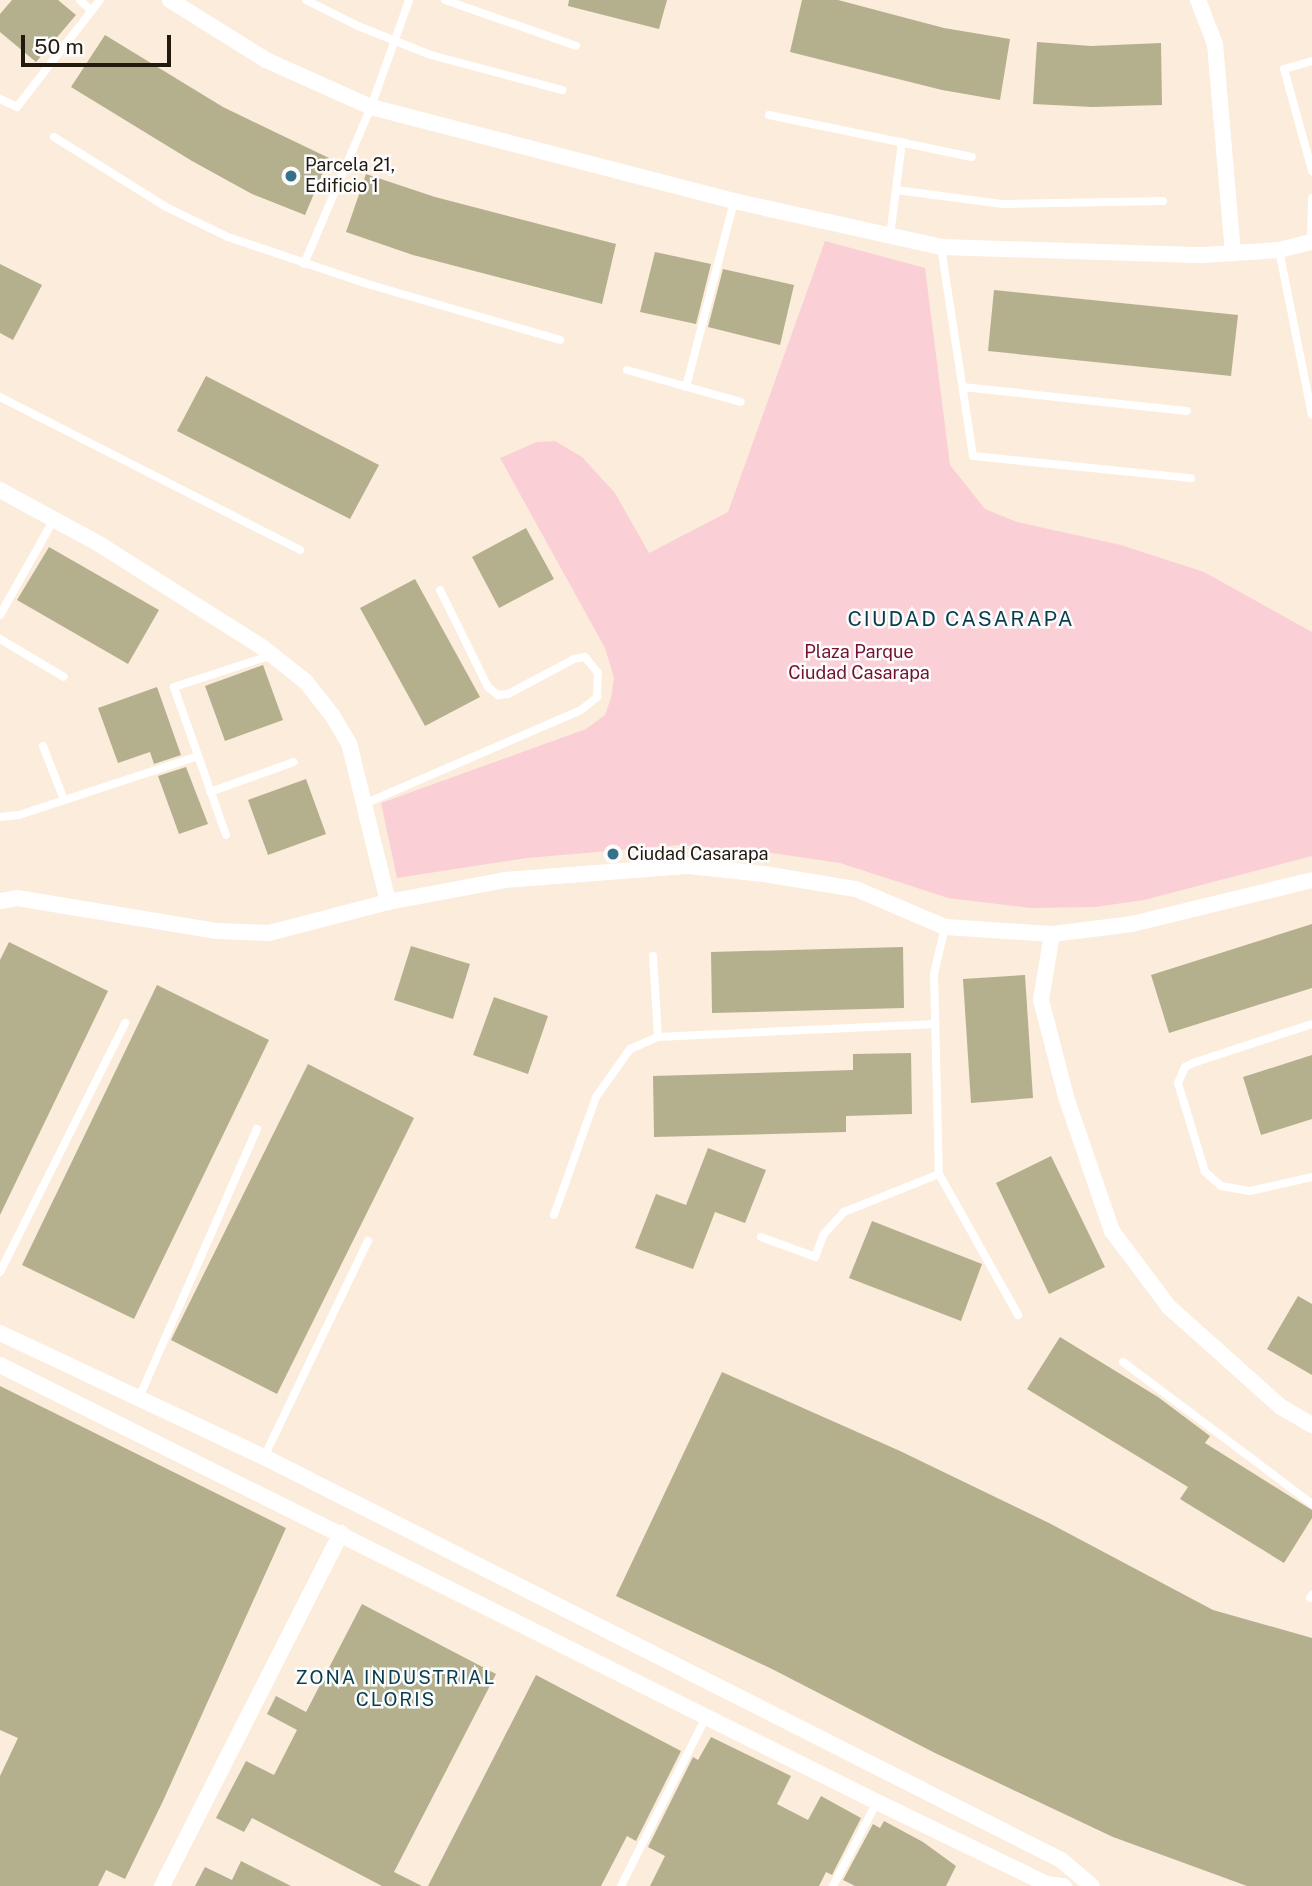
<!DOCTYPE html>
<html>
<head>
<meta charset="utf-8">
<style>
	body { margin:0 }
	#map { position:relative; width:1312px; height:1886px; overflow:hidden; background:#fcecdb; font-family:"Public Sans",sans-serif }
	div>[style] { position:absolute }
	.green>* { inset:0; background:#fad0d6 }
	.building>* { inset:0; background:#b4b08e }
	.lane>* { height:8px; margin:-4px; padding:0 4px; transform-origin:4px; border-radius:4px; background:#fff }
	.street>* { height:16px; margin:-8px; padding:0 8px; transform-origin:8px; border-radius:8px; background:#fff }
	.dots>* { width:19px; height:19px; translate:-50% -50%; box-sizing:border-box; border:4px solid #fcfcfc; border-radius:50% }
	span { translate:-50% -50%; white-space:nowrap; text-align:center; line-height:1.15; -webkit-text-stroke:5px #fcfcfc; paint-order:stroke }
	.poi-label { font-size:18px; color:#22190f }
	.left { translate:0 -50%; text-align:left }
	.park-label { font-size:18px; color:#721230 }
	.neighbourhood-label { font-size:19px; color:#073d4e; letter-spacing:2px }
	.quarter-label { font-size:21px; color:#073d4e; letter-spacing:2px }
	.scale { position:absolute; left:21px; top:35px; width:150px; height:32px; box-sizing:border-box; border:4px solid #22190f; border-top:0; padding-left:9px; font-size:21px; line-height:24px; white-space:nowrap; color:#22190f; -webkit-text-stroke:5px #fcfcfc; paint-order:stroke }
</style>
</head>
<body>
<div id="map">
	<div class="green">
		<div style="clip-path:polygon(825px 241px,925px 268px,950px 465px,985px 509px,1017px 522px,1121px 545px,1204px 572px,1312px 632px,1312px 856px,1144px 900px,1095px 907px,1030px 908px,948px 898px,840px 863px,765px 852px,680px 845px,527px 858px,397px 878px,381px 803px,586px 729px,605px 715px,611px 698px,614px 678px,605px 648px,500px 458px,537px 442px,555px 441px,582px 457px,615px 493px,649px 553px,728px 512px)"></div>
	</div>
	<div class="building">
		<div style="clip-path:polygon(12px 0,58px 0,76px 15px,36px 62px,0 32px,0 14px)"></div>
		<div style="clip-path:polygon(569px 0,667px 0,659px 29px,568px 6px)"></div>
		<div style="clip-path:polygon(802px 0,838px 0,944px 28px,1010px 39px,1000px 100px,942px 90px,790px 52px)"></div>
		<div style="clip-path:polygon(105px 35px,223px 107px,329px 158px,305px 215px,252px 194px,192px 161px,71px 87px)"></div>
		<div style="clip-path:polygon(1037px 42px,1091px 46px,1161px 43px,1162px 105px,1092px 107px,1033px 104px)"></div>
		<div style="clip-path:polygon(366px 174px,435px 197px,616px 244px,602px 304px,413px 255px,346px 232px)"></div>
		<div style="clip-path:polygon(655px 252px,711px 264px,696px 324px,640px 312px)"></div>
		<div style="clip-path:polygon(0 264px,42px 285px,13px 340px,0 333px)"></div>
		<div style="clip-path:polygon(723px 269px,794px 285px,780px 345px,708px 327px)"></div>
		<div style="clip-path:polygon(994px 290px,1238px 315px,1231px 376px,988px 351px)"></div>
		<div style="clip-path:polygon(206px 376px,379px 465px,350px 519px,177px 431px)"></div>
		<div style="clip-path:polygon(526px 528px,554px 579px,499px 608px,472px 557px)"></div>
		<div style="clip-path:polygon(49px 547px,159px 610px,128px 664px,17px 600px)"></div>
		<div style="clip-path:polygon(415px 579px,480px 697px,425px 726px,360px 608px)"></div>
		<div style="clip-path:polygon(263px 665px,283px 720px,225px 741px,205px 686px)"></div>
		<div style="clip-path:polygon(157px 687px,181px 755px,154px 764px,150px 752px,118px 763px,98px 708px)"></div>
		<div style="clip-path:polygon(186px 767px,208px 824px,179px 834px,158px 776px)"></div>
		<div style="clip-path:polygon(306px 779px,326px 834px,268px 855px,248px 800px)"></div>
		<div style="clip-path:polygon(1312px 924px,1312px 988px,1169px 1033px,1151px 975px)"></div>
		<div style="clip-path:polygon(9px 942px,108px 991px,0 1215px,0 960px)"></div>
		<div style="clip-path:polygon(411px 946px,470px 964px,453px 1019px,394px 1000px)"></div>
		<div style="clip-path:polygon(903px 947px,904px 1008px,712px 1013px,711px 952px)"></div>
		<div style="clip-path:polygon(1025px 975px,1033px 1098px,971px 1103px,963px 979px)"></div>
		<div style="clip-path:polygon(157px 985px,269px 1040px,134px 1319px,22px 1265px)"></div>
		<div style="clip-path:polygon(494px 997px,548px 1016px,528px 1074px,473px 1055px)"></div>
		<div style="clip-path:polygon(911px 1053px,912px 1114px,846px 1116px,846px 1132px,654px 1137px,653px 1076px,853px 1070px,853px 1054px)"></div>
		<div style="clip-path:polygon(1312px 1055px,1312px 1119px,1261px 1135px,1243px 1077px)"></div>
		<div style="clip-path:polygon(308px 1064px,414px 1118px,277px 1394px,171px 1340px)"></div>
		<div style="clip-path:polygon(708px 1148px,766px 1170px,745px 1223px,715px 1212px,693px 1269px,635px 1248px,656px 1194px,686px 1205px)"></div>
		<div style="clip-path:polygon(1051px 1156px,1105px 1267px,1049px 1294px,996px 1183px)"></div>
		<div style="clip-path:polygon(872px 1221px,982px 1264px,961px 1321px,849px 1278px)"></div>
		<div style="clip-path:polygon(1298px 1296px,1312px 1304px,1312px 1375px,1267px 1349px)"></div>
		<div style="clip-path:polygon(1060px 1337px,1158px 1397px,1210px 1436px,1205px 1443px,1312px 1510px,1312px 1518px,1284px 1563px,1180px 1499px,1188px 1487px,1027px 1389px)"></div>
		<div style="clip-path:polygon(722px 1372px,900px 1451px,1049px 1523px,1213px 1610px,1312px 1638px,1312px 1886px,1247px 1886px,1113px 1837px,935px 1753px,772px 1669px,616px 1596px)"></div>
		<div style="clip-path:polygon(0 1386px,286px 1528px,163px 1801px,125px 1879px,106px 1870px,98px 1886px,0 1886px,0 1776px,18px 1738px,0 1730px)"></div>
		<div style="clip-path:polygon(362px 1604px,496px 1674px,394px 1872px,422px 1886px,382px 1886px,252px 1818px,244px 1832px,216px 1818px,246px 1761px,274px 1775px,297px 1730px,267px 1714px,276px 1696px,306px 1712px)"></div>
		<div style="clip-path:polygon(536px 1675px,681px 1751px,636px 1841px,627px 1836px,601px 1886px,428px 1886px)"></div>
		<div style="clip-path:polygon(711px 1737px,791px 1776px,777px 1804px,808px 1820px,821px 1796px,861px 1818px,832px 1875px,826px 1872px,819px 1886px,650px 1886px,665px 1856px,648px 1847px,693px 1757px,698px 1760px)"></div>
		<div style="clip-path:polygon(884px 1821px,923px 1842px,956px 1866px,946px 1886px,855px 1886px,843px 1880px,873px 1824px,880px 1828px)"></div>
		<div style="clip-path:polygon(241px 1861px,291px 1886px,195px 1886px,205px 1867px,232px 1880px)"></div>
	</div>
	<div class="lane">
		<div style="left:80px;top:0;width:16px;rotate:43deg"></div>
		<div style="left:306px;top:0;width:58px;rotate:26.6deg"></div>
		<div style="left:358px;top:26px;width:79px;rotate:21.7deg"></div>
		<div style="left:431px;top:55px;width:136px;rotate:15deg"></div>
		<div style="left:445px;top:0;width:139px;rotate:19.3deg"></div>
		<div style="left:1312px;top:61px;width:29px;rotate:164deg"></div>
		<div style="left:1284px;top:69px;width:106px;rotate:74.6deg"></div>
		<div style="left:0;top:99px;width:19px;rotate:25deg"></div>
		<div style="left:17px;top:107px;width:135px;rotate:-52.2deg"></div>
		<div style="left:769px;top:115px;width:207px;rotate:11.7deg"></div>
		<div style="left:54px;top:137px;width:132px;rotate:32deg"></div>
		<div style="left:166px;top:207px;width:69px;rotate:25.8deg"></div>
		<div style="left:228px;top:237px;width:151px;rotate:18.6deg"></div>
		<div style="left:371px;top:285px;width:197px;rotate:16.2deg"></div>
		<div style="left:896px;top:190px;width:108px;rotate:7.5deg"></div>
		<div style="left:1003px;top:204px;width:160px;rotate:-1.1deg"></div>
		<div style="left:890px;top:236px;width:95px;rotate:-82.7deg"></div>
		<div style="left:1311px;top:242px;width:44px;rotate:-88.7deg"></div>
		<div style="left:941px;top:247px;width:211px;rotate:81.3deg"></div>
		<div style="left:973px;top:456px;width:219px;rotate:5.8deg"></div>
		<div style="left:1279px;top:250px;width:168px;rotate:78.7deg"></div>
		<div style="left:304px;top:264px;width:171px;rotate:-66.9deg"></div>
		<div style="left:371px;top:107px;width:114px;rotate:-70.4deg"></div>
		<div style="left:627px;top:370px;width:118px;rotate:15.7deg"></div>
		<div style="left:686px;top:387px;width:192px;rotate:-75.5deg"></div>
		<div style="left:963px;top:387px;width:225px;rotate:6.1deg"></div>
		<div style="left:0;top:397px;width:337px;rotate:27deg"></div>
		<div style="left:0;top:615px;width:110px;rotate:-60.6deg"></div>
		<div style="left:0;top:639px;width:74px;rotate:30.7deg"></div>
		<div style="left:43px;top:746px;width:58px;rotate:68.7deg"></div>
		<div style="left:210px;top:792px;width:89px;rotate:-19.7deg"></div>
		<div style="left:364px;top:804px;width:236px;rotate:-23.4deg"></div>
		<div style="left:581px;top:710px;width:21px;rotate:-39deg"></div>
		<div style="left:597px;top:697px;width:24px;rotate:-88deg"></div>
		<div style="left:598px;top:673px;width:21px;rotate:-129deg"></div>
		<div style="left:585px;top:657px;width:11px;rotate:170deg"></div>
		<div style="left:574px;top:659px;width:75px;rotate:152.1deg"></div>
		<div style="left:508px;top:694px;width:10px;rotate:174deg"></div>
		<div style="left:498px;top:695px;width:13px;rotate:-141deg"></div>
		<div style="left:488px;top:687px;width:108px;rotate:-116.3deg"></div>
		<div style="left:0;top:817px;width:19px;rotate:-6deg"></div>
		<div style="left:19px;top:815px;width:188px;rotate:-18.2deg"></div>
		<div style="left:226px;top:835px;width:157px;rotate:-109.4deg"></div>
		<div style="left:174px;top:687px;width:103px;rotate:-18.1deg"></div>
		<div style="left:945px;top:927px;width:48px;rotate:103.2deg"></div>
		<div style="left:934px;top:974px;width:200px;rotate:88.6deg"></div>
		<div style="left:939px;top:1174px;width:162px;rotate:60.7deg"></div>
		<div style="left:653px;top:956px;width:81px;rotate:86.5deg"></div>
		<div style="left:1312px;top:1024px;width:125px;rotate:161.9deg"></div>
		<div style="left:1193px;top:1063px;width:9px;rotate:153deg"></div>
		<div style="left:1185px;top:1067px;width:17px;rotate:114deg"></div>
		<div style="left:1178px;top:1083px;width:93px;rotate:73.1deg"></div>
		<div style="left:1205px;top:1172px;width:21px;rotate:41deg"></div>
		<div style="left:1221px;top:1186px;width:29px;rotate:10deg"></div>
		<div style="left:1250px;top:1191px;width:64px;rotate:-12.7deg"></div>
		<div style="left:554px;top:1215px;width:125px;rotate:-70.4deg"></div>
		<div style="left:596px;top:1097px;width:59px;rotate:-54.7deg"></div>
		<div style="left:630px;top:1049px;width:30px;rotate:-23deg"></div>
		<div style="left:658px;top:1037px;width:278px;rotate:-2.7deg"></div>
		<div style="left:761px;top:1237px;width:58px;rotate:20.3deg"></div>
		<div style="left:815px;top:1257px;width:25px;rotate:-69deg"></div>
		<div style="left:824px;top:1234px;width:30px;rotate:-48deg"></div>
		<div style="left:844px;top:1212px;width:102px;rotate:-21.8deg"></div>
		<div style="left:0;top:1272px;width:279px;rotate:-63.3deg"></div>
		<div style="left:1123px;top:1362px;width:236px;rotate:36.9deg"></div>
		<div style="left:138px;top:1400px;width:296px;rotate:-66.3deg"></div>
		<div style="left:264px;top:1457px;width:240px;rotate:-64.3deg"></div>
		<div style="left:1310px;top:1598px;width:4px;rotate:-56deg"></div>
		<div style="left:621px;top:1886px;width:189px;rotate:-63.3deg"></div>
		<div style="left:833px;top:1886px;width:95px;rotate:-62.4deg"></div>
	</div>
	<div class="street">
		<div style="left:170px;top:0;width:113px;rotate:32deg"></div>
		<div style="left:266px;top:60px;width:115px;rotate:24.1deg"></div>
		<div style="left:371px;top:107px;width:375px;rotate:14.5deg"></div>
		<div style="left:734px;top:201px;width:212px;rotate:12.5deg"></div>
		<div style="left:941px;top:247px;width:261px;rotate:1.8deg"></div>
		<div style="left:1202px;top:255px;width:77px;rotate:-3.7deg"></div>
		<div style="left:1279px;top:250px;width:34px;rotate:-14deg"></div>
		<div style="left:1198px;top:0;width:47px;rotate:68.9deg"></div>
		<div style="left:1215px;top:44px;width:210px;rotate:85.1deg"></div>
		<div style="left:0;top:490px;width:113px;rotate:28.6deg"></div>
		<div style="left:99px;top:544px;width:193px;rotate:32.3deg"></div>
		<div style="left:262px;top:647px;width:56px;rotate:38.5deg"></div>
		<div style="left:306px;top:682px;width:42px;rotate:51.8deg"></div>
		<div style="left:332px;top:715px;width:33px;rotate:59deg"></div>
		<div style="left:349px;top:743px;width:164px;rotate:76.2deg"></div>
		<div style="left:0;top:901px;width:17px;rotate:-10deg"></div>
		<div style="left:17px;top:898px;width:203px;rotate:9.4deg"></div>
		<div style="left:217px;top:931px;width:52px;rotate:2.2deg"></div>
		<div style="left:269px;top:933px;width:123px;rotate:-14.6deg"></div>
		<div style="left:388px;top:902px;width:119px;rotate:-10.6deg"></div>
		<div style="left:505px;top:880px;width:185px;rotate:-4.4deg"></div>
		<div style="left:689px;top:866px;width:75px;rotate:6.1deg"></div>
		<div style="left:764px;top:874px;width:93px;rotate:9.3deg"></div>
		<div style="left:856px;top:889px;width:97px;rotate:23.1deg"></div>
		<div style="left:945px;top:927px;width:107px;rotate:3.7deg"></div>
		<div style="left:1052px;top:934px;width:81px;rotate:-7.1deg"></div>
		<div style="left:1132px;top:924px;width:185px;rotate:-13.7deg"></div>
		<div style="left:1052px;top:934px;width:67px;rotate:99.5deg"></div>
		<div style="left:1041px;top:1000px;width:100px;rotate:75.5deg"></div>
		<div style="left:1066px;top:1097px;width:142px;rotate:71.1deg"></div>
		<div style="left:1112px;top:1231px;width:95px;rotate:53.1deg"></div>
		<div style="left:1169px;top:1307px;width:150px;rotate:41.8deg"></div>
		<div style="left:1281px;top:1407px;width:36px;rotate:30deg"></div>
		<div style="left:0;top:1333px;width:292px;rotate:25.2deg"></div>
		<div style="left:264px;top:1457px;width:893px;rotate:26.82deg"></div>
		<div style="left:1061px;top:1860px;width:40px;rotate:40deg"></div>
		<div style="left:0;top:1365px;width:980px;rotate:26.49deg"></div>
		<div style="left:877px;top:1802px;width:189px;rotate:25.8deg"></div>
		<div style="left:1047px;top:1884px;width:17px;rotate:7deg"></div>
		<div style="left:162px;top:1886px;width:396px;rotate:-63.1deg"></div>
	</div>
	<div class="dots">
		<div style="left:291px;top:176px;background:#357188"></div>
		<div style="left:613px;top:854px;background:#357188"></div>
	</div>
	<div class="poi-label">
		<span class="left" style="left:305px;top:176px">Parcela 21,<br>Edificio 1</span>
		<span class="left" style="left:627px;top:854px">Ciudad Casarapa</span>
	</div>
	<div class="park-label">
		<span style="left:859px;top:663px">Plaza Parque<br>Ciudad Casarapa</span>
	</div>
	<div class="neighbourhood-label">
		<span style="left:396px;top:1689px">ZONA INDUSTRIAL<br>CLORIS</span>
	</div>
	<div class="quarter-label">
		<span style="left:961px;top:619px">CIUDAD CASARAPA</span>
	</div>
	<div class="scale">50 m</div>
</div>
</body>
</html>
